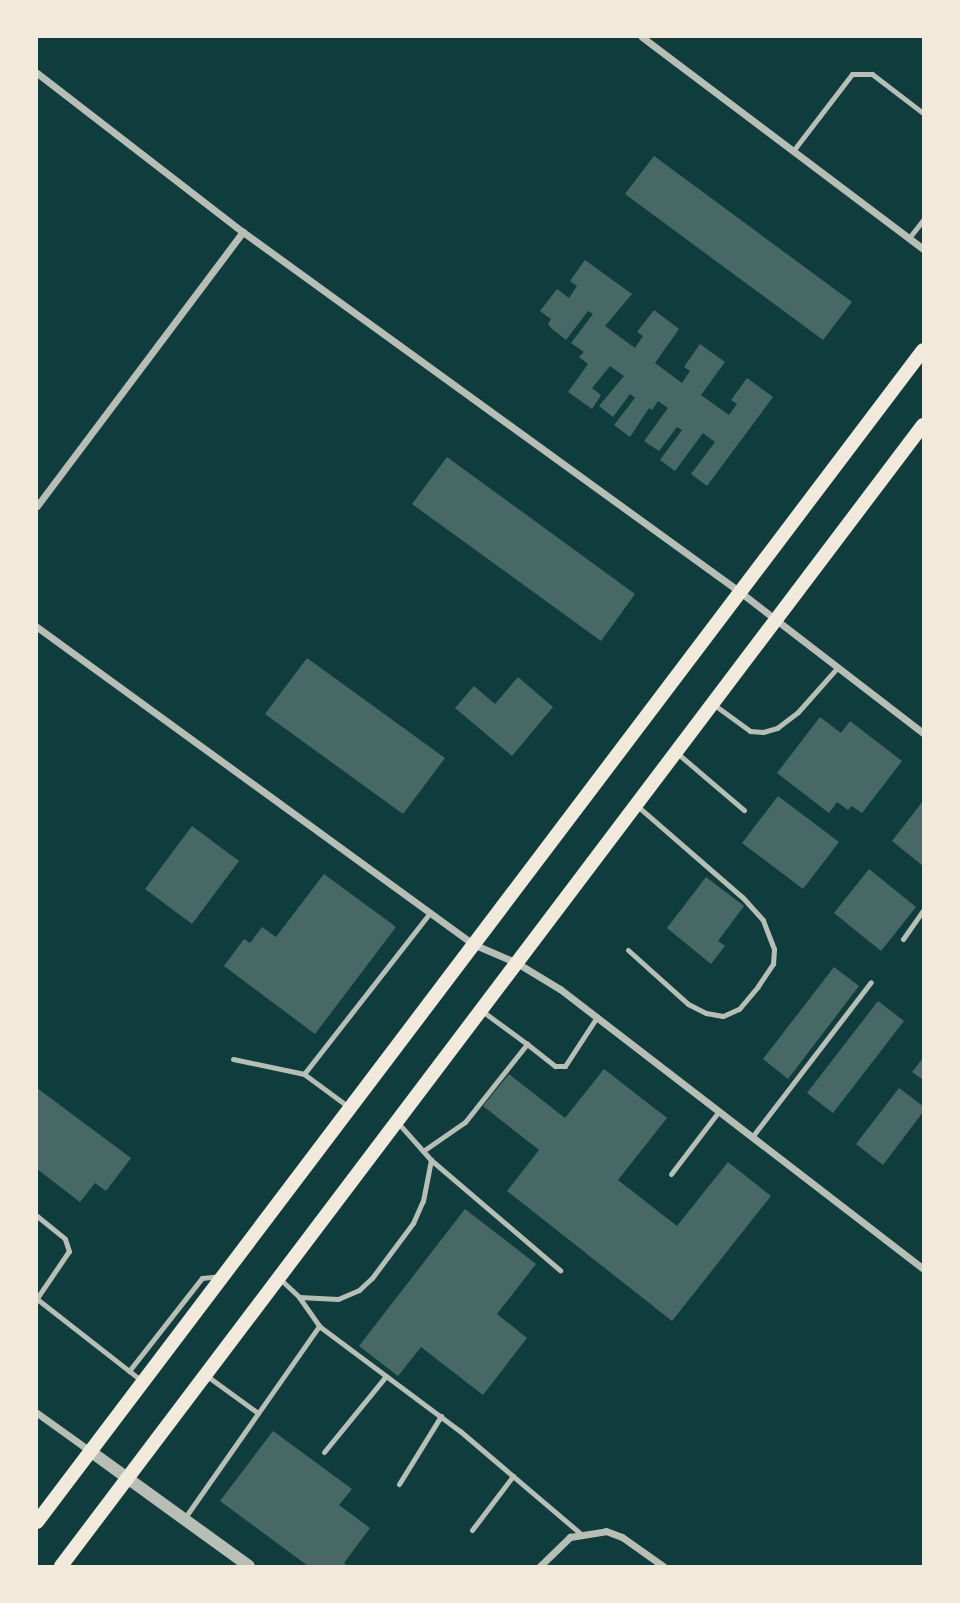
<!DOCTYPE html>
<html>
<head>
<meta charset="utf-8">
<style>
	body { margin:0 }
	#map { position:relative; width:960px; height:1603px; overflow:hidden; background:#0f3d3e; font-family:Karla,sans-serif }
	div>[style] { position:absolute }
	.building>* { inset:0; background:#486865 }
	.service>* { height:5px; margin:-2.5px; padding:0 2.5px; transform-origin:2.5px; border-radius:2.5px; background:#b8beb3 }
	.minor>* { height:7px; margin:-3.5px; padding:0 3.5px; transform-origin:3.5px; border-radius:3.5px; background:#b8beb3 }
	.tertiary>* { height:12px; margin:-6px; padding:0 6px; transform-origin:6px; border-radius:6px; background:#b8beb3 }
	.secondary>* { height:14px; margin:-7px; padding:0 7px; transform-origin:7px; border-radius:7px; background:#f1e9da }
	span { translate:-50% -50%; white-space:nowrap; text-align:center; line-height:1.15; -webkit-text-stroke:7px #f1e9da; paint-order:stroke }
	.frame { position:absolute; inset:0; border:38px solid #f1e9da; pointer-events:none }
</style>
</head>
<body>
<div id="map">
	<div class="building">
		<div style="clip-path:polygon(654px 156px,852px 302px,823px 340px,625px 194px)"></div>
		<div style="clip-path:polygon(585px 260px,632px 294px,605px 326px,635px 348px,643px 336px,637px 332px,654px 310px,679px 329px,655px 363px,682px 383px,690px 371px,684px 367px,700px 344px,725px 362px,701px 395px,729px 415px,737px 404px,731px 400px,747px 378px,773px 397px,707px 486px,691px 474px,715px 442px,703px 433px,675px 471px,660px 460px,682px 430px,677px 427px,659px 451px,644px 441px,668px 408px,658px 401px,652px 410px,649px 408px,630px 437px,614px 425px,635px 398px,630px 394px,613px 417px,599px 406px,624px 376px,610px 366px,592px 388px,601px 395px,592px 409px,568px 392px,588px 364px,579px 357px,584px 352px,571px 343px,593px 314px,588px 311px,566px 340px,551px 328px,548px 324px,551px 319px,540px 311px,557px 289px,569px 298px,577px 286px,570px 281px)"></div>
		<div style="clip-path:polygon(447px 457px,635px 594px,601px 641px,412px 504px)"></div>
		<div style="clip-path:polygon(307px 658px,445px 758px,403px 814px,265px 714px)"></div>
		<div style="clip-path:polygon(518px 677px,553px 707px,512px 756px,455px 708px,474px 686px,495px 704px)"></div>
		<div style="clip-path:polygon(820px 717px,841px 733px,850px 721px,902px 761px,862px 813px,852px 806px,848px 810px,837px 802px,829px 813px,777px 773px)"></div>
		<div style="clip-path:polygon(778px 796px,839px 842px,803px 889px,742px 843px)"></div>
		<div style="clip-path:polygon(923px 801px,923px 866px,892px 841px)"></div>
		<div style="clip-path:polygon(192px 826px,239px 861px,192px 924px,145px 889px)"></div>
		<div style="clip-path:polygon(869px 869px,916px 907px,881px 951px,834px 913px)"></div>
		<div style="clip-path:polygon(324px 874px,396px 927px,315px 1034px,224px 966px,244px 939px,250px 943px,262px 927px,276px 937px)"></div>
		<div style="clip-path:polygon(706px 877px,744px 906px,718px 941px,725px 946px,711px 964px,667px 928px)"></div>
		<div style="clip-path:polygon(834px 967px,859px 986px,788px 1079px,763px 1059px)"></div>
		<div style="clip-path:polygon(878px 1001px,904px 1021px,833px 1113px,807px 1093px)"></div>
		<div style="clip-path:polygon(923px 1058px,923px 1080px,912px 1072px)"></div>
		<div style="clip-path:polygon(604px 1069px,667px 1118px,618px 1180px,677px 1226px,728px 1162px,771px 1196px,672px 1321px,507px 1191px,539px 1150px,483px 1106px,509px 1074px,565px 1118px)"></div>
		<div style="clip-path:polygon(37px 1088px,131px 1158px,106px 1191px,95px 1183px,80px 1202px,37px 1169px)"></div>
		<div style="clip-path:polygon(899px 1088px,923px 1106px,923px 1112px,883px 1165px,856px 1144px)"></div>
		<div style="clip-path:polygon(465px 1209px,536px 1264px,497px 1314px,527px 1338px,483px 1395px,421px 1347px,398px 1376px,359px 1346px)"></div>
		<div style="clip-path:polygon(273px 1431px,352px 1489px,339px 1505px,370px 1528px,344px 1563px,348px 1566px,308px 1566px,220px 1501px)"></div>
	</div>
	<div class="service">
		<div style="left:793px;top:151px;width:97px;rotate:-52.5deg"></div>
		<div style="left:852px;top:74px;width:20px"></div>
		<div style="left:872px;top:74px;width:64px;rotate:37.4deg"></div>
		<div style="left:909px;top:238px;width:23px;rotate:-52deg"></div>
		<div style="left:713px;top:704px;width:46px;rotate:36.1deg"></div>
		<div style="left:750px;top:731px;width:13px;rotate:4deg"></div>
		<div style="left:763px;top:732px;width:15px;rotate:-16deg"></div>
		<div style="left:777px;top:728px;width:26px;rotate:-37deg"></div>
		<div style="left:798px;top:712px;width:60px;rotate:-48.4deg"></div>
		<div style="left:677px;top:753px;width:88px;rotate:40.4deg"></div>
		<div style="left:903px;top:939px;width:35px;rotate:-55deg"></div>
		<div style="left:628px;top:950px;width:81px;rotate:42deg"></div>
		<div style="left:688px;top:1004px;width:20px;rotate:27deg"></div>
		<div style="left:706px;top:1013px;width:17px;rotate:10deg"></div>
		<div style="left:723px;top:1016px;width:17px;rotate:-24deg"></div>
		<div style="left:739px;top:1009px;width:30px;rotate:-50deg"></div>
		<div style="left:758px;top:986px;width:27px;rotate:-56deg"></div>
		<div style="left:773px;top:964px;width:15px;rotate:-86deg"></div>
		<div style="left:774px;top:949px;width:31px;rotate:-111deg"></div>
		<div style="left:763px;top:920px;width:31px;rotate:-132deg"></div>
		<div style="left:742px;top:897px;width:140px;rotate:-139deg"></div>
		<div style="left:527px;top:1044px;width:36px;rotate:38deg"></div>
		<div style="left:555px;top:1066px;width:10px"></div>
		<div style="left:565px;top:1066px;width:59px;rotate:-56.9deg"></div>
		<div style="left:233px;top:1059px;width:73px;rotate:11.9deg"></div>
		<div style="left:304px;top:1074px;width:56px;rotate:36.3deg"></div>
		<div style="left:304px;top:1074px;width:204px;rotate:-52deg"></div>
		<div style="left:752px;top:1137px;width:195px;rotate:-52.5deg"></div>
		<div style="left:423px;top:1151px;width:51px;rotate:-34.6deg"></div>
		<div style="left:465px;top:1122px;width:100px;rotate:-51.5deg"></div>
		<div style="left:527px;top:1044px;width:56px;rotate:-143.7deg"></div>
		<div style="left:431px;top:1160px;width:170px;rotate:40.5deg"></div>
		<div style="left:671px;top:1174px;width:79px;rotate:-52.7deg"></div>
		<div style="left:37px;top:1216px;width:36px;rotate:39deg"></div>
		<div style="left:65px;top:1239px;width:13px;rotate:72deg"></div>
		<div style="left:69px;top:1251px;width:57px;rotate:124.2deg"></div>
		<div style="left:280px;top:1279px;width:26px;rotate:43deg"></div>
		<div style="left:299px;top:1297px;width:35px;rotate:55deg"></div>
		<div style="left:319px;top:1326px;width:176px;rotate:36.7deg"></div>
		<div style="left:460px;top:1431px;width:159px;rotate:40.4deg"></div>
		<div style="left:299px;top:1297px;width:39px;rotate:3deg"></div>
		<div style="left:338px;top:1299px;width:23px;rotate:-23deg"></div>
		<div style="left:359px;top:1290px;width:18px;rotate:-43deg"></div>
		<div style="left:372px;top:1278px;width:69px;rotate:-53.3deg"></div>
		<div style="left:413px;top:1223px;width:24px;rotate:-66deg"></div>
		<div style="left:423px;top:1201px;width:42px;rotate:-79deg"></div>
		<div style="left:431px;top:1160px;width:48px;rotate:-131.6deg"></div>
		<div style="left:37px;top:1299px;width:133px;rotate:38deg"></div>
		<div style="left:129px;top:1371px;width:118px;rotate:-51.9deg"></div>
		<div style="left:202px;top:1278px;width:18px;rotate:-6deg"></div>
		<div style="left:207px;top:1376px;width:63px;rotate:36deg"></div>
		<div style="left:324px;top:1452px;width:98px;rotate:-50.8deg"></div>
		<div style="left:399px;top:1484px;width:80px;rotate:-58.3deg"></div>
		<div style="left:184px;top:1519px;width:236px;rotate:-55deg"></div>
		<div style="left:472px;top:1530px;width:68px;rotate:-52.8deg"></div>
	</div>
	<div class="minor">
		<div style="left:642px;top:37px;width:352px;rotate:37deg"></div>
		<div style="left:37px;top:73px;width:260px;rotate:37.7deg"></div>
		<div style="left:243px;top:232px;width:614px;rotate:35.92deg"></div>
		<div style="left:740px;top:592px;width:231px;rotate:37.6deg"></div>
		<div style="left:37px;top:506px;width:343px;rotate:-53.1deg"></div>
		<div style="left:37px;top:627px;width:539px;rotate:36.02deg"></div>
		<div style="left:473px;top:944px;width:48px;rotate:23.4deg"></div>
		<div style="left:517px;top:963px;width:50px;rotate:31.2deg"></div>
		<div style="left:560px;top:989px;width:458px;rotate:37.6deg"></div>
		<div style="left:37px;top:1413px;width:65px;rotate:35.6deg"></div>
		<div style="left:540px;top:1566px;width:42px;rotate:-44deg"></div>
		<div style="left:570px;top:1537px;width:36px;rotate:-9deg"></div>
		<div style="left:606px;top:1531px;width:17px;rotate:21deg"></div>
		<div style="left:622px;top:1537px;width:50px;rotate:35.3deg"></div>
	</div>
	<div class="tertiary">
		<div style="left:90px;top:1451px;width:196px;rotate:35.9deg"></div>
	</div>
	<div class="secondary">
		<div style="left:37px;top:1522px;width:1469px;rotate:-52.91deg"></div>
		<div style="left:61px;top:1566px;width:1430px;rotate:-52.93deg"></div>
	</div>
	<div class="frame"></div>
</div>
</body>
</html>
